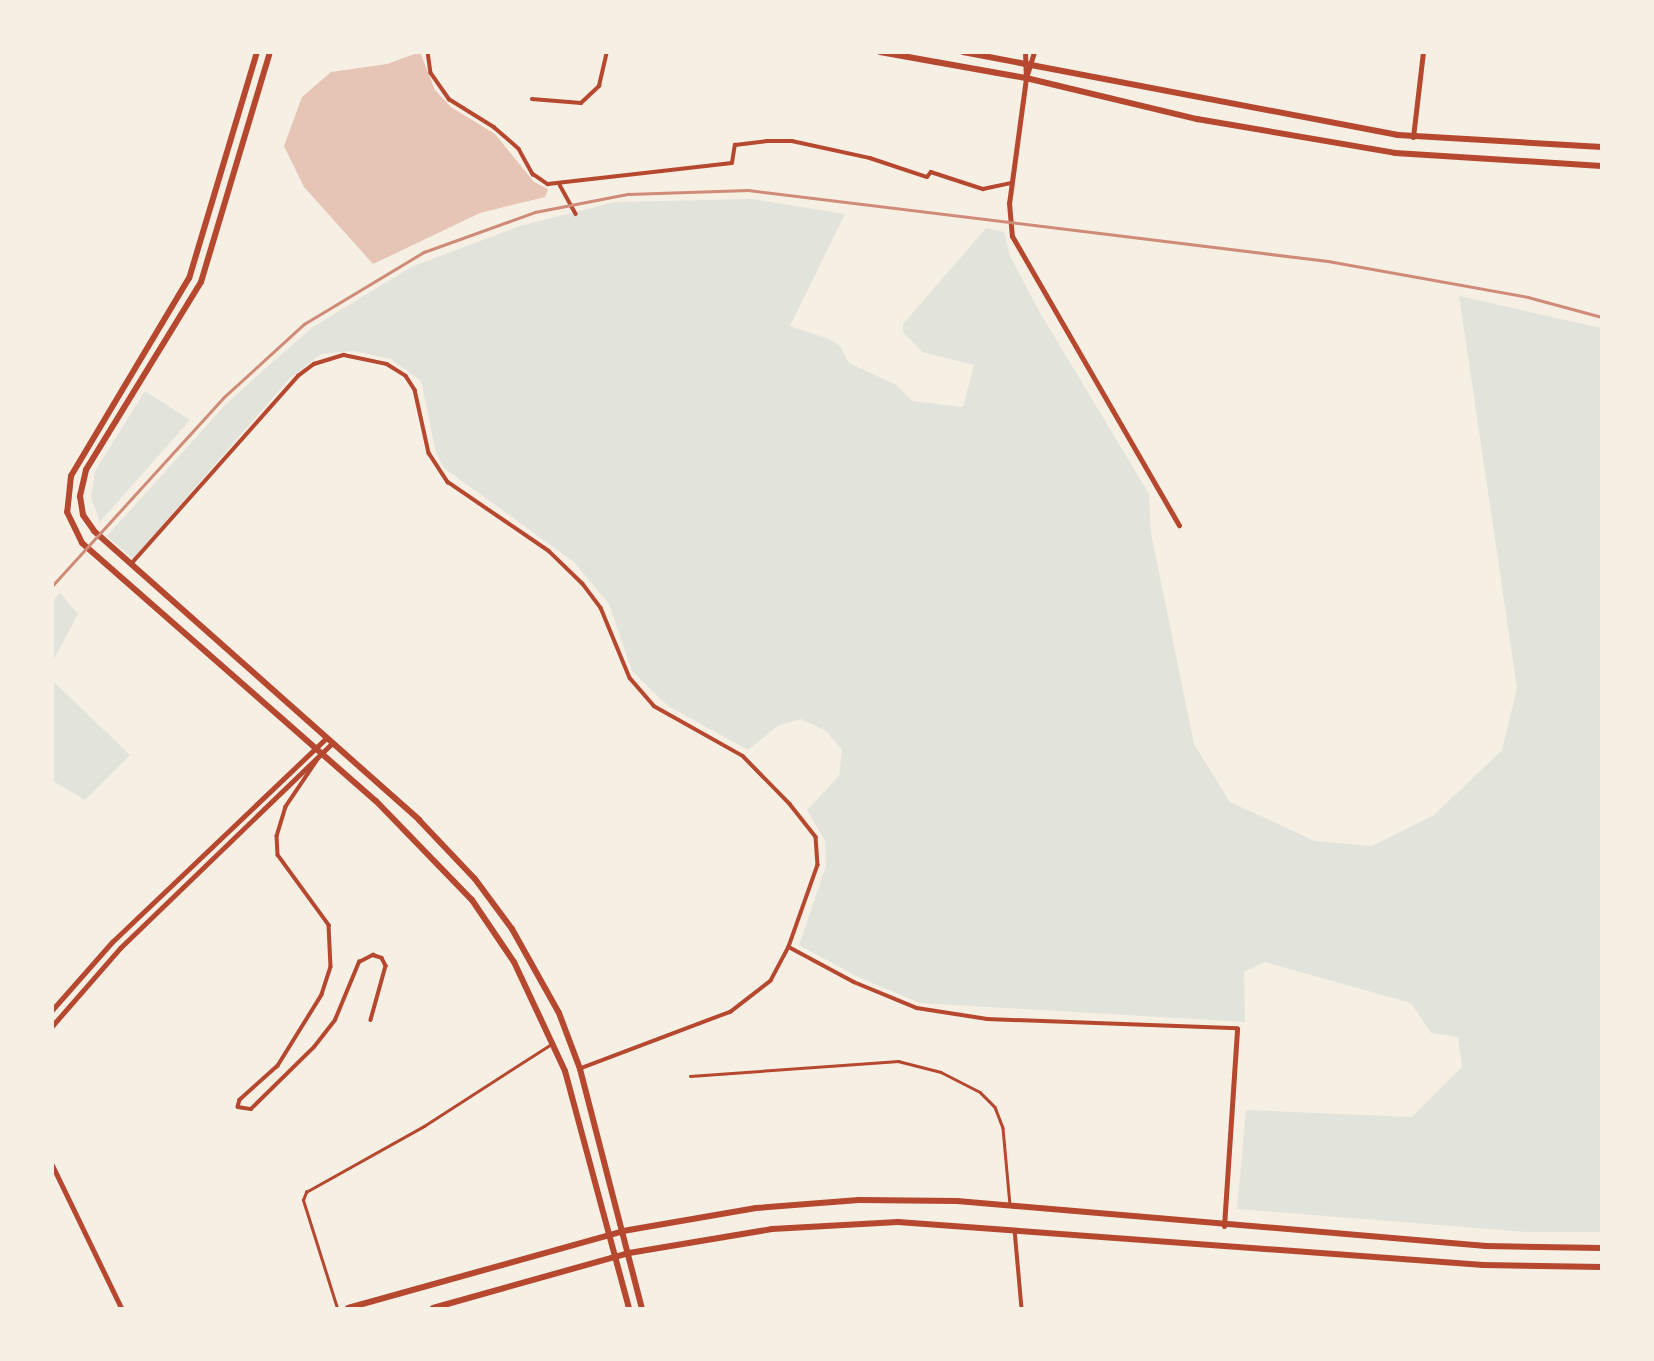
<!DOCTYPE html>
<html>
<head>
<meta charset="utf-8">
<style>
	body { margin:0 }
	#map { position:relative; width:1654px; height:1361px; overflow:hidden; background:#f6efe4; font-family:Helvetica,sans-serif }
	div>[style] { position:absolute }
	.green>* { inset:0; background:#e2e4dc }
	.building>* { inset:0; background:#e6c5b7 }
	.pedestrian>* { height:2.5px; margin:-1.25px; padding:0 1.25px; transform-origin:1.25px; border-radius:1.25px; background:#b5482f }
	.minor>* { height:3.5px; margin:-1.75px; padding:0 1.75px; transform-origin:1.75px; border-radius:1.75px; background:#b5482f }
	.tertiary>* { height:5px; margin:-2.5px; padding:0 2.5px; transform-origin:2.5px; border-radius:2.5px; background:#b5482f }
	.secondary>* { height:5px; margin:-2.5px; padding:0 2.5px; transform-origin:2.5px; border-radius:2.5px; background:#b5482f }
	.primary>* { height:6px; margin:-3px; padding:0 3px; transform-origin:3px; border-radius:3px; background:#b5482f }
	.rail>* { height:2.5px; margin:-1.25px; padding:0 1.25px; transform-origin:1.25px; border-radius:1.25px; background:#cf8b77 }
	span { translate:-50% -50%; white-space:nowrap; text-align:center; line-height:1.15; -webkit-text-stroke:7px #f6efe4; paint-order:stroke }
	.frame { position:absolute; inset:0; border:54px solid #f6efe4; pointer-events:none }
</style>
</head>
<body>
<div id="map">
	<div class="green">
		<div style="clip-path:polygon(751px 199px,845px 214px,790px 326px,829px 339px,840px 346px,849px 363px,896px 385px,912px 401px,963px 407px,974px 365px,922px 352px,903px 332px,903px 324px,986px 228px,1004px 232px,1010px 256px,1039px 311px,1149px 494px,1151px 533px,1194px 744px,1230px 802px,1315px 841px,1372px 846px,1434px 815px,1502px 750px,1517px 688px,1459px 296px,1601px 328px,1601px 1232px,1527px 1232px,1237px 1209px,1246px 1110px,1412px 1117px,1462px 1067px,1458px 1037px,1431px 1033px,1411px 1003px,1265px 962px,1244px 972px,1245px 1022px,920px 1003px,858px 977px,799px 945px,826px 866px,825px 841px,807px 810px,839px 776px,842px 750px,826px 731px,801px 719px,779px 725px,748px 750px,668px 706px,632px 671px,609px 604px,574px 562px,444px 468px,436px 453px,421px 381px,391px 359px,354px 351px,321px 354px,289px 379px,133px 559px,107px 536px,226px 404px,277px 358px,313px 327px,411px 267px,520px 226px,615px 202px)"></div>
		<div style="clip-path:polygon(145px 391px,190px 420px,100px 522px,91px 497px,95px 471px)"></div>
		<div style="clip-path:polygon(60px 593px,78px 614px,53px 661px,53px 601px)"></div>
		<div style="clip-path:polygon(52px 680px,130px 755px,85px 800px,53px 781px)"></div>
	</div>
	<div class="building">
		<div style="clip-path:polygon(420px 52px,435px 90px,451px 107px,495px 134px,534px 182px,548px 189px,545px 197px,480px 213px,373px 264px,304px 187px,284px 146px,302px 97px,331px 72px,387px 64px)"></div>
	</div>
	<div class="pedestrian">
		<div style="left:690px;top:1076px;width:209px;rotate:-4.1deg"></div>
		<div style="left:898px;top:1061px;width:44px;rotate:14.3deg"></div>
		<div style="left:941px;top:1072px;width:44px;rotate:27.1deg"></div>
		<div style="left:980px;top:1092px;width:21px;rotate:45deg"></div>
		<div style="left:995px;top:1107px;width:22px;rotate:69deg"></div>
		<div style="left:1003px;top:1128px;width:77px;rotate:84.8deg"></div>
		<div style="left:337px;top:1308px;width:113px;rotate:-107.5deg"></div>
		<div style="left:303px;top:1200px;width:9px;rotate:-69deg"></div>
		<div style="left:306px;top:1192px;width:135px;rotate:-29.2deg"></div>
		<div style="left:424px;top:1126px;width:151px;rotate:-32.8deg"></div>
	</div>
	<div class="minor">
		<div style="left:428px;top:52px;width:21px;rotate:82deg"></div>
		<div style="left:431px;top:73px;width:32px;rotate:55deg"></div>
		<div style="left:449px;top:99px;width:53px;rotate:31.9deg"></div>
		<div style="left:494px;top:127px;width:33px;rotate:41deg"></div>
		<div style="left:519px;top:149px;width:29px;rotate:61deg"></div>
		<div style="left:533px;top:174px;width:18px;rotate:34deg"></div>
		<div style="left:548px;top:184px;width:185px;rotate:-6.5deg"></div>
		<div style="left:732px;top:163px;width:18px;rotate:-81deg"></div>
		<div style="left:735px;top:145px;width:32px;rotate:-7deg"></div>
		<div style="left:767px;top:141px;width:25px"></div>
		<div style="left:792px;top:141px;width:80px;rotate:12.3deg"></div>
		<div style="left:870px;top:158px;width:60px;rotate:18.4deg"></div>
		<div style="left:927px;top:177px;width:6px;rotate:-51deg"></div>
		<div style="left:931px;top:172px;width:55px;rotate:18.1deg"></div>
		<div style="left:983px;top:189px;width:29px;rotate:-12deg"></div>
		<div style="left:532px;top:99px;width:49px;rotate:4.7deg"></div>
		<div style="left:581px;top:103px;width:25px;rotate:-43deg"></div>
		<div style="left:599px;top:86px;width:35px;rotate:-77deg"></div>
		<div style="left:560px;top:185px;width:33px;rotate:61deg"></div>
		<div style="left:132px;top:563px;width:250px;rotate:-48.4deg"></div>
		<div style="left:298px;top:376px;width:20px;rotate:-37deg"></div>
		<div style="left:314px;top:364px;width:31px;rotate:-17deg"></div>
		<div style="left:344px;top:355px;width:44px;rotate:11.8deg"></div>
		<div style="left:387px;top:364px;width:22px;rotate:32deg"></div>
		<div style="left:406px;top:376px;width:17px;rotate:57deg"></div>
		<div style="left:415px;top:390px;width:65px;rotate:77.5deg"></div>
		<div style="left:429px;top:453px;width:35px;rotate:57deg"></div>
		<div style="left:448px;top:482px;width:122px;rotate:34.3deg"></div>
		<div style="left:549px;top:551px;width:47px;rotate:44.1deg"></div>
		<div style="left:583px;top:584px;width:30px;rotate:53deg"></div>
		<div style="left:601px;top:608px;width:76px;rotate:67.5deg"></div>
		<div style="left:630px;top:678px;width:37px;rotate:49deg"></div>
		<div style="left:654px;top:706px;width:102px;rotate:29.3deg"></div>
		<div style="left:743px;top:756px;width:67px;rotate:45.6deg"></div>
		<div style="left:790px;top:804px;width:42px;rotate:51.8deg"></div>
		<div style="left:816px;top:837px;width:28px;rotate:86deg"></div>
		<div style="left:818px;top:865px;width:87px;rotate:109.5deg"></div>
		<div style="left:789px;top:947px;width:38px;rotate:118deg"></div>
		<div style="left:771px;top:981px;width:51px;rotate:142.2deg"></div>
		<div style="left:731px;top:1012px;width:161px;rotate:159.3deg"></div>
		<div style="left:319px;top:758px;width:59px;rotate:124deg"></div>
		<div style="left:286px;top:807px;width:30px;rotate:107deg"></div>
		<div style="left:277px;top:836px;width:19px;rotate:87deg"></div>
		<div style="left:278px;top:855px;width:87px;rotate:53.9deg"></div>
		<div style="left:329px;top:925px;width:42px;rotate:87.3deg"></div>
		<div style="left:331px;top:967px;width:29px;rotate:108deg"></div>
		<div style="left:322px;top:995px;width:84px;rotate:121.8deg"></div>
		<div style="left:278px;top:1066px;width:51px;rotate:138.2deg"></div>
		<div style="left:240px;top:1100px;width:7px;rotate:106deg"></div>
		<div style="left:238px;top:1107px;width:13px;rotate:9deg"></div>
		<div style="left:251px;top:1109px;width:88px;rotate:-44.5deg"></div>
		<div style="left:314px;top:1047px;width:34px;rotate:-52deg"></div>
		<div style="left:335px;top:1020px;width:63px;rotate:-67.5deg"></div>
		<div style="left:359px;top:962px;width:16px;rotate:-27deg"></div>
		<div style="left:373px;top:955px;width:9px;rotate:18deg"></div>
		<div style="left:382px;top:958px;width:9px;rotate:63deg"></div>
		<div style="left:386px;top:966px;width:56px;rotate:105.5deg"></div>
		<div style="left:789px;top:947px;width:74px;rotate:28.3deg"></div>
		<div style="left:854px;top:982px;width:68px;rotate:22.4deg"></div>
		<div style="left:917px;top:1008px;width:71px;rotate:8.9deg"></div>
		<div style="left:987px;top:1019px;width:250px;rotate:2.1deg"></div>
		<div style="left:1015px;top:1230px;width:78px;rotate:84.9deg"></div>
	</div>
	<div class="tertiary">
		<div style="left:1026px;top:78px;width:126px;rotate:97.7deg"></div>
		<div style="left:1009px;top:203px;width:33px;rotate:85deg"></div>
		<div style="left:1012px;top:236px;width:334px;rotate:60deg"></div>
		<div style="left:1413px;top:137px;width:86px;rotate:-83.3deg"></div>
		<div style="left:52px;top:1165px;width:159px;rotate:64.2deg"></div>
		<div style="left:1224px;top:1226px;width:198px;rotate:-86.2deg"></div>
	</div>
	<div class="secondary">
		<div style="left:1025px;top:52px;width:26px;rotate:88deg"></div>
		<div style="left:1026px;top:78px;width:27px;rotate:-73deg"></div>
		<div style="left:52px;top:1010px;width:91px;rotate:-48.6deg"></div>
		<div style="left:112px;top:942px;width:296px;rotate:-43.6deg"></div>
		<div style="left:52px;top:1026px;width:103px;rotate:-48.9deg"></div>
		<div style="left:120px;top:948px;width:295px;rotate:-44deg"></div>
	</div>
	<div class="primary">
		<div style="left:257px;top:52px;width:236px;rotate:106.7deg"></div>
		<div style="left:189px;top:278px;width:230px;rotate:120.8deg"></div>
		<div style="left:71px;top:476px;width:36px;rotate:96deg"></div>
		<div style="left:67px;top:512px;width:34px;rotate:64deg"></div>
		<div style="left:82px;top:543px;width:391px;rotate:41.3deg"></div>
		<div style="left:376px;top:801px;width:138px;rotate:45.9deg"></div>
		<div style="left:472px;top:900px;width:75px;rotate:55.9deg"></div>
		<div style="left:514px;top:962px;width:120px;rotate:64.9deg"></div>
		<div style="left:565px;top:1071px;width:245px;rotate:74.9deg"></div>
		<div style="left:270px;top:52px;width:240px;rotate:106.7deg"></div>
		<div style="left:201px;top:282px;width:220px;rotate:121.5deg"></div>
		<div style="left:86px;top:470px;width:27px;rotate:103deg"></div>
		<div style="left:80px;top:496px;width:19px;rotate:81deg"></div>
		<div style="left:83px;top:515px;width:19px;rotate:55deg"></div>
		<div style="left:94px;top:531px;width:435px;rotate:41.6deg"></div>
		<div style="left:419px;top:820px;width:81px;rotate:46.5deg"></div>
		<div style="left:475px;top:879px;width:62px;rotate:53.5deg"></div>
		<div style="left:512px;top:929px;width:96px;rotate:60.8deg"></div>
		<div style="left:559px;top:1013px;width:60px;rotate:69.4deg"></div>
		<div style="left:580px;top:1069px;width:247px;rotate:75.5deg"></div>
		<div style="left:880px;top:52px;width:148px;rotate:10.1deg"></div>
		<div style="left:1026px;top:78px;width:176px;rotate:13.5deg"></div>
		<div style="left:1197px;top:119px;width:201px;rotate:9.7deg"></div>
		<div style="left:1395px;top:153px;width:207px;rotate:3.6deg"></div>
		<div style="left:963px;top:52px;width:443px;rotate:10.8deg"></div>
		<div style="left:1398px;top:135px;width:204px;rotate:3.4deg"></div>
		<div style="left:348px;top:1308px;width:286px;rotate:-15.6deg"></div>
		<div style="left:623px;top:1231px;width:135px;rotate:-9.8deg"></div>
		<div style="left:756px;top:1208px;width:103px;rotate:-4.4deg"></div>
		<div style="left:859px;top:1200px;width:98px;rotate:0.6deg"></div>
		<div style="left:957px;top:1201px;width:531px;rotate:4.86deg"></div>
		<div style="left:1486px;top:1246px;width:116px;rotate:1deg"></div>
		<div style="left:433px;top:1308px;width:204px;rotate:-15.7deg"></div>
		<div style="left:629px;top:1253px;width:145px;rotate:-9.5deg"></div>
		<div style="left:772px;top:1229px;width:126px;rotate:-3.2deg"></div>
		<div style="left:898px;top:1222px;width:587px;rotate:4.2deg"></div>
		<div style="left:1483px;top:1265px;width:119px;rotate:1deg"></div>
	</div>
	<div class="rail">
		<div style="left:52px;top:586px;width:254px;rotate:-47.7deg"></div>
		<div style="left:223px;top:398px;width:110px;rotate:-42.4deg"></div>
		<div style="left:304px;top:324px;width:140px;rotate:-31deg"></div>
		<div style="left:424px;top:252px;width:118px;rotate:-19.8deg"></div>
		<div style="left:535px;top:212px;width:95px;rotate:-11deg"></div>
		<div style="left:628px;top:194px;width:120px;rotate:-1.9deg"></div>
		<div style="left:748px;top:190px;width:584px;rotate:6.98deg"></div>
		<div style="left:1328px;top:261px;width:203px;rotate:10.2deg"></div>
		<div style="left:1528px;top:297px;width:77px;rotate:15.1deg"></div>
	</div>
	<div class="frame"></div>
</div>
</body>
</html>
